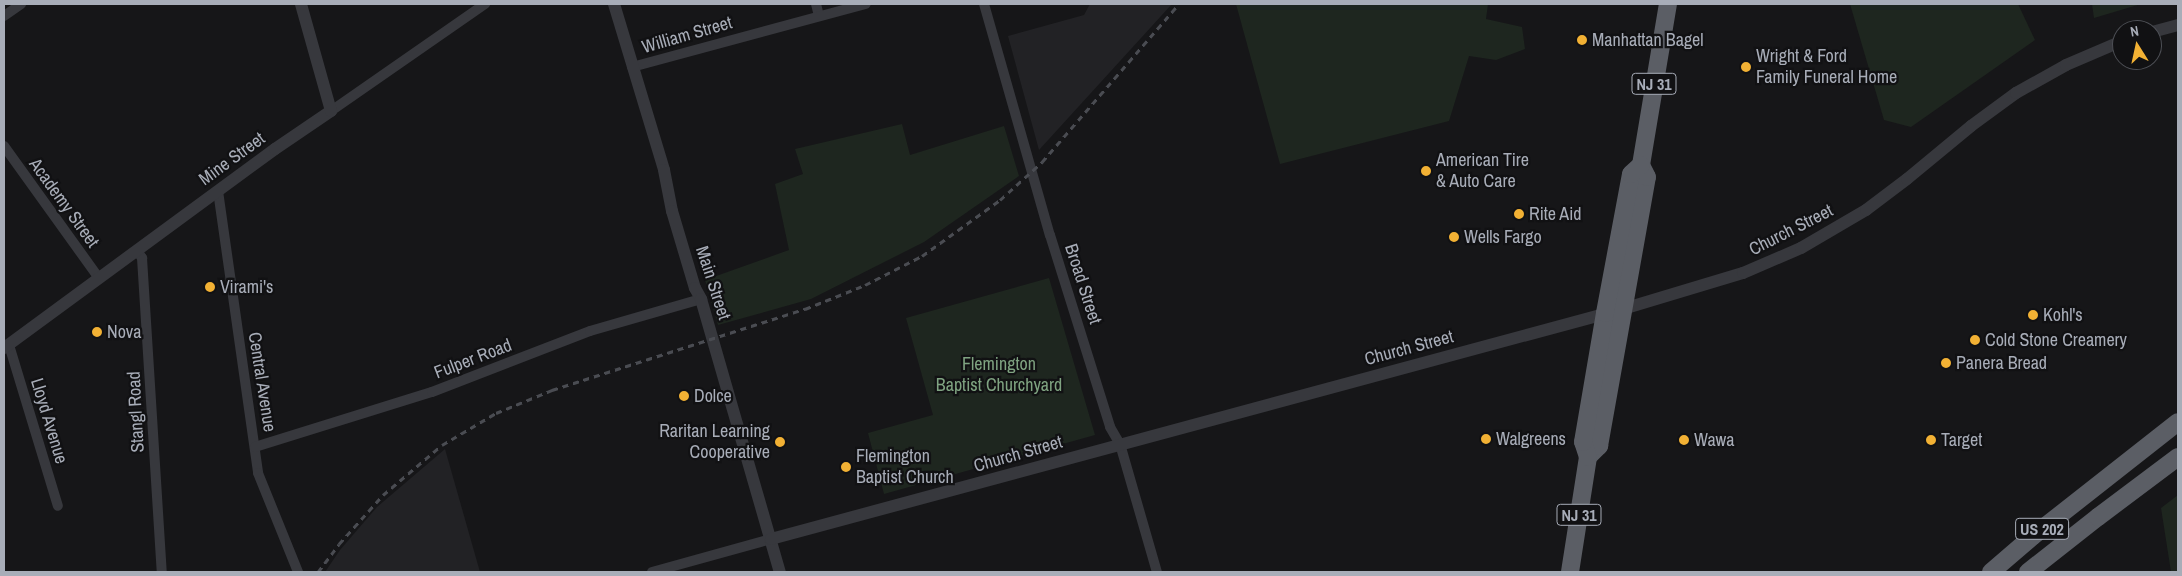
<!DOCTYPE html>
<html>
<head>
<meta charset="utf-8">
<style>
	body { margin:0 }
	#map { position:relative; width:2182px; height:576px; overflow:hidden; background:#161618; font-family:"Archivo Narrow",sans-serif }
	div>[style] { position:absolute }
	.built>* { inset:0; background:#222225 }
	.green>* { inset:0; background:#1e261f }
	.minor>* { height:10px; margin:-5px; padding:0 5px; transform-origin:5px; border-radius:5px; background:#37383d }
	.tertiary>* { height:12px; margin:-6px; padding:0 6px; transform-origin:6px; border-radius:6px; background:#37383d }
	.trunk>* { height:18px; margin:-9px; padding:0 9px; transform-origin:9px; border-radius:9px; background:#5b5e65 }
	.rail>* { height:3px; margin-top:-1.5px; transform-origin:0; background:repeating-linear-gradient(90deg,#4a4c52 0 6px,transparent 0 11px) }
	.dots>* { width:14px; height:14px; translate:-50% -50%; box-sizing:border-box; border:2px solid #111113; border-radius:50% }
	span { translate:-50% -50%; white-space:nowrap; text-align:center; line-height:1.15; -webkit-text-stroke:4.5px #111113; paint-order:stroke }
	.shield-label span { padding:1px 4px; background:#111113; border:1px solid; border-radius:4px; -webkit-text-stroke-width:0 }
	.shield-label { font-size:16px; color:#a8adb8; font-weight:700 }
	.street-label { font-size:18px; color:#a8adb8 }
	.poi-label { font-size:18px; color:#a8adb8 }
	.left { translate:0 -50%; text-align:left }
	.right { translate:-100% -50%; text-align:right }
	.park-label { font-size:18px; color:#7fa381 }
	.frame { position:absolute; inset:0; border:5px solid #a8adb8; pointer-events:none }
	.north { position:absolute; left:2112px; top:20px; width:50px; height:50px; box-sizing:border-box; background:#111113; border:1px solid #4d4f55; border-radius:50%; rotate:350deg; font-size:14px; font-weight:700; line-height:20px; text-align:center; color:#a8adb8 }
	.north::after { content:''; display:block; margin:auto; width:18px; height:22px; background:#f2b134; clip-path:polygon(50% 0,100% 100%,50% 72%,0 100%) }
</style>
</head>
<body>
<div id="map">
	<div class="built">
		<div style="clip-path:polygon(1090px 4px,1172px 4px,1039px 150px,1008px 36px,1084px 15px)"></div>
		<div style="clip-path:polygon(445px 449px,480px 572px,325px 572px,340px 550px,377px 507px)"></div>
	</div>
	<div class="green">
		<div style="clip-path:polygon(1236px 4px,1488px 4px,1486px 19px,1522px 27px,1525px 49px,1496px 60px,1469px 56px,1449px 121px,1280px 164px)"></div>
		<div style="clip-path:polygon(1850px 4px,2018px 4px,2035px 40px,1911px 127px,1884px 120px)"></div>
		<div style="clip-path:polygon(2092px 4px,2141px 4px,2094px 18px)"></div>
		<div style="clip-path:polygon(902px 124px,910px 155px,1004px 126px,1019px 176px,924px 242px,811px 299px,718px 325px,705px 280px,789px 250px,775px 184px,803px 174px,795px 149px)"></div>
		<div style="clip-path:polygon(1049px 278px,1095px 435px,884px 494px,868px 433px,933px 415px,906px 318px)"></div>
		<div style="clip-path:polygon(2178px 495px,2178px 572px,2171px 572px,2161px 508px)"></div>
	</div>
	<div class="minor">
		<div style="left:816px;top:4px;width:12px;rotate:76deg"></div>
		<div style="left:984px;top:4px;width:240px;rotate:74.1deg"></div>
		<div style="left:1050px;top:235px;width:201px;rotate:72.6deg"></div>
		<div style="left:1110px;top:427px;width:20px;rotate:60deg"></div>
		<div style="left:1120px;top:444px;width:133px;rotate:73.9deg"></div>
		<div style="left:4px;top:16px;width:21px;rotate:-35deg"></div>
		<div style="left:632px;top:67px;width:242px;rotate:-15.1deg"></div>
		<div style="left:331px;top:111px;width:188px;rotate:-34.8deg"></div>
		<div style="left:4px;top:146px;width:163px;rotate:54.3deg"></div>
		<div style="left:218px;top:191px;width:285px;rotate:81.9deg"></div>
		<div style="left:258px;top:473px;width:107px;rotate:68deg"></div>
		<div style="left:137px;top:251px;width:9px;rotate:54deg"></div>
		<div style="left:142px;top:258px;width:315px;rotate:86.4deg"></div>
		<div style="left:9px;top:345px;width:168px;rotate:73.1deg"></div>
		<div style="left:255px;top:447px;width:185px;rotate:-17.3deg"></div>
		<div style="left:432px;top:392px;width:169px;rotate:-21.1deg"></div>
		<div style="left:590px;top:331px;width:116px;rotate:-16.1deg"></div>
		<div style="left:652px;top:572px;width:123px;rotate:-15.5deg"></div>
	</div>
	<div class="tertiary">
		<div style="left:614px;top:4px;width:173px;rotate:73.2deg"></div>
		<div style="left:664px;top:170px;width:42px;rotate:79deg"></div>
		<div style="left:672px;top:211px;width:80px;rotate:73.4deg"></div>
		<div style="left:695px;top:288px;width:13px;rotate:61deg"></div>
		<div style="left:701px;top:299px;width:284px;rotate:73.9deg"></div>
		<div style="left:2152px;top:32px;width:27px;rotate:-15deg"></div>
		<div style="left:4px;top:348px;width:336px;rotate:-36.3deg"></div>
		<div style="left:275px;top:149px;width:68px;rotate:-34.2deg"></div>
		<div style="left:331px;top:111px;width:111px;rotate:-105.7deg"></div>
		<div style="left:771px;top:539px;width:882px;rotate:-15.11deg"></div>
		<div style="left:1623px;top:309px;width:125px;rotate:-16.7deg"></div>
		<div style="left:1743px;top:273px;width:63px;rotate:-23.3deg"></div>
		<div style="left:1801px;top:248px;width:75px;rotate:-30.3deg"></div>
		<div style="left:1866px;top:210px;width:51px;rotate:-37.1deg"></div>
		<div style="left:1907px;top:179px;width:83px;rotate:-39.6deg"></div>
		<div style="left:1971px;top:126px;width:56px;rotate:-36.3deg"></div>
		<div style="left:2016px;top:93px;width:57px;rotate:-29.2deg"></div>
		<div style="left:2066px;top:65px;width:61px;rotate:-23.2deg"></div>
	</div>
	<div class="trunk">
		<div style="left:1588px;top:457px;width:16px;rotate:-45deg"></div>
		<div style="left:1599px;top:446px;width:273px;rotate:-79.9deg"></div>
		<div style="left:1647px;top:177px;width:13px;rotate:-117deg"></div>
		<div style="left:1641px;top:165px;width:163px;rotate:-80.5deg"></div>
		<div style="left:1570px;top:572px;width:116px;rotate:-81.1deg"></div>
		<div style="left:1588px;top:457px;width:16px;rotate:-108deg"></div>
		<div style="left:1583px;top:442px;width:131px;rotate:-80.3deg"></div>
		<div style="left:1605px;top:313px;width:141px;rotate:-79.4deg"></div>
		<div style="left:1631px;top:174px;width:13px;rotate:-42deg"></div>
		<div style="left:1991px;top:572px;width:55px;rotate:-40.6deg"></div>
		<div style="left:2033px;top:536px;width:184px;rotate:-38.2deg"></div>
		<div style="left:2028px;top:572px;width:89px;rotate:-38.2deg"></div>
		<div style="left:2098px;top:517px;width:100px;rotate:-36.9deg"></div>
	</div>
	<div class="rail">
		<div style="left:318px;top:572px;width:35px;rotate:-53deg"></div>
		<div style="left:339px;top:544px;width:66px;rotate:-48.1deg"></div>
		<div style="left:383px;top:495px;width:77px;rotate:-40.3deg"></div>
		<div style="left:442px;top:445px;width:63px;rotate:-30.7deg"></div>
		<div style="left:496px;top:413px;width:61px;rotate:-22.3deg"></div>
		<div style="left:552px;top:390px;width:266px;rotate:-17.8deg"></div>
		<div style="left:805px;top:309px;width:65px;rotate:-21.8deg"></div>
		<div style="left:865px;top:285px;width:64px;rotate:-27deg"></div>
		<div style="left:922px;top:256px;width:96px;rotate:-35.7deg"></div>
		<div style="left:1000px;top:200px;width:57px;rotate:-42.1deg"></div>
		<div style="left:1042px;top:162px;width:209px;rotate:-49.1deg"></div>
	</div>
	<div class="dots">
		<div style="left:1582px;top:40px;background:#f2b134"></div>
		<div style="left:1746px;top:67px;background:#f2b134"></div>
		<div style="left:1426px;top:171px;background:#f2b134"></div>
		<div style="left:1519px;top:214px;background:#f2b134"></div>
		<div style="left:1454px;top:237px;background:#f2b134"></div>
		<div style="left:210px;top:287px;background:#f2b134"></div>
		<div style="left:2033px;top:315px;background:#f2b134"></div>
		<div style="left:97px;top:332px;background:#f2b134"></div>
		<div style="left:1975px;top:340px;background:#f2b134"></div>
		<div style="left:1946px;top:363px;background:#f2b134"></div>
		<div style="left:684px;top:396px;background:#f2b134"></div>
		<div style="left:1486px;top:439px;background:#f2b134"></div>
		<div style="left:1684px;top:440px;background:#f2b134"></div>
		<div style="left:1931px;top:440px;background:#f2b134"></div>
		<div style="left:780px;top:442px;background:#f2b134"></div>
		<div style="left:846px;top:467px;background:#f2b134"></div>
	</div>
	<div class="shield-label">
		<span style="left:1654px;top:84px">NJ 31</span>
		<span style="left:1579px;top:515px">NJ 31</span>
		<span style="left:2042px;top:529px">US 202</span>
	</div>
	<div class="street-label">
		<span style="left:687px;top:35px;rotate:-16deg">William Street</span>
		<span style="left:232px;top:159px;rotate:-36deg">Mine Street</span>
		<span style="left:64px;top:203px;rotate:54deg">Academy Street</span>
		<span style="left:1791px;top:230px;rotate:-27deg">Church Street</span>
		<span style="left:713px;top:283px;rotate:72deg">Main Street</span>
		<span style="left:1083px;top:284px;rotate:72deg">Broad Street</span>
		<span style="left:1409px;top:348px;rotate:-15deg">Church Street</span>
		<span style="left:473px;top:359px;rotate:-21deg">Fulper Road</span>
		<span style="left:262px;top:382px;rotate:81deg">Central Avenue</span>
		<span style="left:136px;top:412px;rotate:-93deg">Stangl Road</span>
		<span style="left:49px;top:421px;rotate:73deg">Lloyd Avenue</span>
		<span style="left:1018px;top:454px;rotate:-16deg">Church Street</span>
	</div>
	<div class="poi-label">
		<span class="left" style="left:1592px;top:40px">Manhattan Bagel</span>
		<span class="left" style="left:1756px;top:67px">Wright &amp; Ford<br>Family Funeral Home</span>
		<span class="left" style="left:1436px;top:171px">American Tire<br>&amp; Auto Care</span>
		<span class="left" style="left:1529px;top:214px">Rite Aid</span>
		<span class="left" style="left:1464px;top:237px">Wells Fargo</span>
		<span class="left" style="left:220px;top:287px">Virami's</span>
		<span class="left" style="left:2043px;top:315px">Kohl's</span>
		<span class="left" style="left:107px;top:332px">Nova</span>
		<span class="left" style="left:1985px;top:340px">Cold Stone Creamery</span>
		<span class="left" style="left:1956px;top:363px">Panera Bread</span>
		<span class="left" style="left:694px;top:396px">Dolce</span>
		<span class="right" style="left:770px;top:442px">Raritan Learning<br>Cooperative</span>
		<span class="left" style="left:1496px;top:439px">Walgreens</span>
		<span class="left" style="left:1694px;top:440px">Wawa</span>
		<span class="left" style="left:1941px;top:440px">Target</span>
		<span class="left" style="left:856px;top:467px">Flemington<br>Baptist Church</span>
	</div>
	<div class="park-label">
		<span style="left:999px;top:375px">Flemington<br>Baptist Churchyard</span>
	</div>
	<div class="frame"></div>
	<div class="north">N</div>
</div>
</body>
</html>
